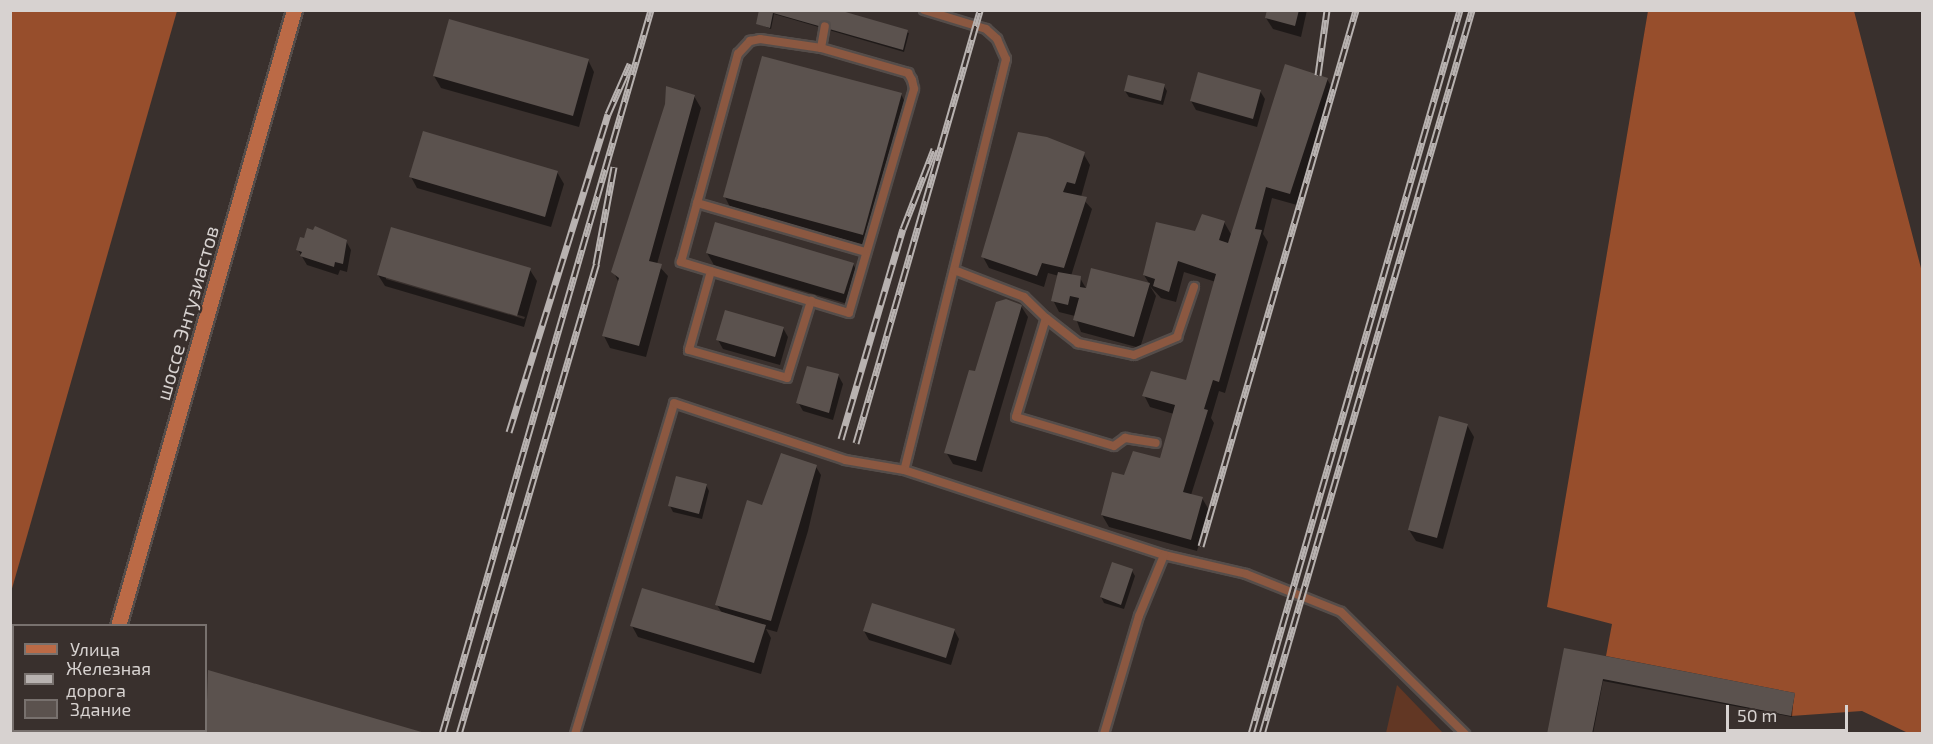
<!DOCTYPE html>
<html>
<head>
<meta charset="utf-8">
<style>
	body { margin:0 }
	#map { position:relative; width:1933px; height:744px; overflow:hidden; background:#39302d; font-family:"Exo 2",sans-serif }
	div>[style] { position:absolute }
	.green>* { inset:0; background:#623724 }
	.forest>* { inset:0; background:#974e2c }
	.shadow>* { inset:0; background:#0007 }
	.building>* { inset:0; background:#5b524e }
	.path>* { height:3px; margin-top:-1.5px; transform-origin:0; background:repeating-linear-gradient(90deg,#7d7573 0 6px,transparent 0 9px) }
	.roads { filter:drop-shadow(2px 0 #554d4a) drop-shadow(-2px 0 #554d4a) drop-shadow(0 2px #554d4a) drop-shadow(0 -2px #554d4a) }
	.lane>* { height:8px; margin:-4px; padding:0 4px; transform-origin:4px; border-radius:4px; background:#8b5841 }
	.secondary>* { height:15px; margin:-7.5px; padding:0 7.5px; transform-origin:7.5px; border-radius:7.5px; background:#bb6a46 }
	.rail>* { height:7px; margin-top:-3.5px; transform-origin:0; background:repeating-linear-gradient(90deg,#39302d 0 14px,#b8b2b0 0 28px); box-sizing:border-box; border-block:2px solid #b8b2b0 }
	span { translate:-50% -50%; white-space:nowrap; text-align:center; line-height:1.15; -webkit-text-stroke:4.5px #39302d; paint-order:stroke }
	.street-label { font-size:20px; color:#d7d2d0 }
	.frame { position:absolute; inset:0; border:12px solid #d7d2d0; pointer-events:none }
	.legend { position:absolute; left:12px; top:624px; width:195px; height:108px; box-sizing:border-box; background:#39302d; border:2px solid #78716e; margin:0; padding:8px 10px; list-style:none; font-size:18px; color:#d7d2d0 }
	.legend li { display:flex; align-items:center; gap:12px; height:30px }
	.legend b { width:30px; border:2px solid #78716e }
	.scale { position:absolute; left:1726px; top:705px; width:122px; height:27px; box-sizing:border-box; border:3px solid #d7d2d0; border-top:0; padding-left:8px; font-size:18px; line-height:21px; white-space:nowrap; color:#d7d2d0; -webkit-text-stroke:4px #39302d; paint-order:stroke }
</style>
</head>
<body>
<div id="map">
	<div class="green">
		<div style="clip-path:polygon(1397px 685px,1443px 733px,1386px 733px)"></div>
	</div>
	<div class="forest">
		<div style="clip-path:polygon(11px 10px,177px 11px,11px 592px,10px 11px)"></div>
		<div style="clip-path:polygon(1648px 11px,1854px 11px,1922px 272px,1922px 733px,1908px 733px,1862px 711px,1791px 716px,1795px 693px,1606px 656px,1612px 624px,1547px 607px)"></div>
	</div>
	<div class="shadow">
		<div style="clip-path:polygon(760px 10px,836px 10px,909px 33px,904px 52px,774px 14px,771px 29px,757px 23px)"></div>
		<div style="clip-path:polygon(1268px 10px,1307px 10px,1301px 37px,1273px 29px,1266px 18px)"></div>
		<div style="clip-path:polygon(588px 60px,594px 72px,579px 127px,441px 88px,434px 76px)"></div>
		<div style="clip-path:polygon(1327px 79px,1334px 91px,1297px 205px,1272px 198px,1263px 234px,1268px 242px,1225px 393px,1219px 391px,1211px 418px,1214px 423px,1191px 495px,1202px 498px,1209px 510px,1197px 551px,1109px 527px,1102px 515px,1125px 477px,1161px 459px,1174px 414px,1150px 407px,1144px 395px,1187px 382px,1216px 282px,1184px 272px,1176px 302px,1161px 298px,1150px 286px,1156px 296px,1140px 348px,1081px 332px,1075px 316px,1059px 312px,1053px 300px,1059px 276px,1048px 273px,1044px 287px,989px 268px,983px 257px,1083px 153px,1090px 165px,1081px 197px,1092px 209px,1071px 276px,1080px 278px,1087px 290px,1092px 270px,1150px 285px,1144px 275px,1196px 232px,1224px 222px,1232px 236px)"></div>
		<div style="clip-path:polygon(1164px 86px,1167px 91px,1163px 105px,1129px 97px,1125px 91px)"></div>
		<div style="clip-path:polygon(1260px 91px,1265px 99px,1257px 127px,1196px 110px,1191px 101px)"></div>
		<div style="clip-path:polygon(901px 94px,907px 106px,869px 246px,731px 209px,725px 197px)"></div>
		<div style="clip-path:polygon(694px 96px,701px 108px,657px 264px,668px 276px,646px 357px,610px 348px,604px 336px,619px 283px,613px 271px)"></div>
		<div style="clip-path:polygon(557px 172px,564px 184px,551px 227px,417px 188px,411px 177px)"></div>
		<div style="clip-path:polygon(308px 230px,346px 241px,351px 250px,347px 272px,340px 270px,338px 275px,307px 265px,298px 250px)"></div>
		<div style="clip-path:polygon(707px 253px,853px 264px,859px 275px,851px 305px,714px 265px)"></div>
		<div style="clip-path:polygon(evenodd,530px 270px,537px 281px,524px 327px,385px 286px,378px 275px,530px 270px,386px 276px,525px 317px,524px 319px,386px 279px,386px 276px)"></div>
		<div style="clip-path:polygon(1021px 306px,1028px 317px,982px 472px,953px 464px,946px 452px,976px 373px)"></div>
		<div style="clip-path:polygon(783px 328px,788px 337px,780px 365px,723px 349px,718px 340px)"></div>
		<div style="clip-path:polygon(838px 375px,843px 384px,833px 420px,803px 411px,798px 402px)"></div>
		<div style="clip-path:polygon(1467px 425px,1474px 437px,1443px 549px,1416px 541px,1409px 530px)"></div>
		<div style="clip-path:polygon(816px 467px,821px 475px,808px 531px,777px 632px,766px 629px,771px 638px,761px 674px,638px 637px,632px 626px,722px 613px,717px 605px,765px 508px)"></div>
		<div style="clip-path:polygon(706px 485px,709px 491px,702px 519px,673px 512px,670px 506px)"></div>
		<div style="clip-path:polygon(1132px 571px,1135px 576px,1124px 609px,1104px 603px,1101px 597px)"></div>
		<div style="clip-path:polygon(954px 630px,959px 639px,951px 665px,869px 640px,864px 631px)"></div>
		<div style="clip-path:polygon(1565px 650px,1794px 694px,1792px 717px,1603px 681px,1593px 734px,1549px 734px)"></div>
		<div style="clip-path:polygon(209px 672px,422px 734px,191px 734px,206px 730px)"></div>
	</div>
	<div class="building">
		<div style="clip-path:polygon(759px 10px,842px 11px,908px 30px,903px 50px,773px 13px,770px 28px,756px 24px)"></div>
		<div style="clip-path:polygon(1267px 10px,1299px 10px,1295px 26px,1265px 18px)"></div>
		<div style="clip-path:polygon(449px 19px,589px 59px,573px 116px,433px 76px)"></div>
		<div style="clip-path:polygon(762px 56px,902px 93px,863px 235px,723px 197px)"></div>
		<div style="clip-path:polygon(1285px 64px,1328px 78px,1290px 194px,1266px 187px,1255px 229px,1262px 230px,1219px 382px,1213px 380px,1204px 409px,1208px 410px,1183px 492px,1203px 497px,1191px 540px,1101px 515px,1112px 472px,1124px 475px,1133px 451px,1160px 458px,1175px 405px,1142px 396px,1151px 371px,1186px 380px,1216px 274px,1178px 261px,1169px 292px,1153px 286px,1155px 279px,1143px 275px,1156px 222px,1195px 231px,1202px 214px,1225px 221px,1219px 240px,1228px 243px)"></div>
		<div style="clip-path:polygon(1198px 72px,1261px 90px,1253px 119px,1190px 101px)"></div>
		<div style="clip-path:polygon(1128px 75px,1165px 84px,1161px 101px,1124px 91px)"></div>
		<div style="clip-path:polygon(666px 86px,695px 95px,649px 261px,662px 264px,639px 346px,602px 336px,619px 278px,611px 272px,665px 104px)"></div>
		<div style="clip-path:polygon(423px 131px,558px 171px,545px 217px,409px 177px)"></div>
		<div style="clip-path:polygon(1018px 132px,1047px 137px,1085px 152px,1075px 184px,1067px 182px,1063px 192px,1087px 197px,1064px 268px,1042px 263px,1037px 276px,981px 257px)"></div>
		<div style="clip-path:polygon(715px 222px,854px 263px,844px 294px,706px 253px)"></div>
		<div style="clip-path:polygon(315px 226px,347px 240px,343px 264px,335px 262px,334px 267px,300px 256px,302px 252px,296px 250px,300px 237px,304px 238px,307px 228px,313px 230px)"></div>
		<div style="clip-path:polygon(391px 227px,531px 268px,517px 316px,377px 275px)"></div>
		<div style="clip-path:polygon(1091px 268px,1150px 283px,1134px 337px,1073px 320px,1079px 298px,1070px 296px,1068px 305px,1051px 301px,1058px 272px,1081px 276px,1080px 287px,1086px 288px)"></div>
		<div style="clip-path:polygon(1006px 299px,1022px 305px,976px 461px,944px 453px,969px 370px,975px 371px,996px 302px)"></div>
		<div style="clip-path:polygon(725px 310px,784px 327px,775px 357px,716px 340px)"></div>
		<div style="clip-path:polygon(807px 366px,839px 374px,829px 413px,796px 403px)"></div>
		<div style="clip-path:polygon(1439px 416px,1468px 424px,1437px 538px,1408px 530px)"></div>
		<div style="clip-path:polygon(781px 453px,817px 465px,771px 621px,715px 605px,747px 500px,762px 505px)"></div>
		<div style="clip-path:polygon(676px 476px,707px 484px,699px 514px,668px 506px)"></div>
		<div style="clip-path:polygon(1112px 562px,1133px 569px,1121px 605px,1100px 597px)"></div>
		<div style="clip-path:polygon(642px 588px,766px 625px,754px 663px,630px 626px)"></div>
		<div style="clip-path:polygon(872px 603px,955px 629px,946px 658px,863px 631px)"></div>
		<div style="clip-path:polygon(1564px 648px,1795px 693px,1791px 716px,1603px 679px,1592px 734px,1547px 734px)"></div>
		<div style="clip-path:polygon(208px 670px,425px 733px,425px 734px,189px 734px,206px 730px)"></div>
	</div>
	<div class="path">
		<div style="left:10px;top:13px;width:3px;rotate:-72deg"></div>
	</div>
	<div class="roads">
		<div class="lane">
			<div style="left:924px;top:10px;width:65px;rotate:17deg"></div>
			<div style="left:986px;top:29px;width:15px;rotate:42deg"></div>
			<div style="left:997px;top:39px;width:22px;rotate:66deg"></div>
			<div style="left:1006px;top:59px;width:423px;rotate:103.9deg"></div>
			<div style="left:904px;top:470px;width:274px;rotate:18.1deg"></div>
			<div style="left:1164px;top:555px;width:84px;rotate:13deg"></div>
			<div style="left:1246px;top:574px;width:102px;rotate:21.8deg"></div>
			<div style="left:1341px;top:612px;width:174px;rotate:44.5deg"></div>
			<div style="left:760px;top:39px;width:62px;rotate:8.4deg"></div>
			<div style="left:821px;top:48px;width:91px;rotate:16deg"></div>
			<div style="left:908px;top:73px;width:8px;rotate:60deg"></div>
			<div style="left:912px;top:80px;width:9px;rotate:77deg"></div>
			<div style="left:914px;top:89px;width:233px;rotate:106.2deg"></div>
			<div style="left:849px;top:313px;width:176px;rotate:-163.1deg"></div>
			<div style="left:681px;top:262px;width:216px;rotate:-74.7deg"></div>
			<div style="left:738px;top:54px;width:18px;rotate:-47deg"></div>
			<div style="left:750px;top:41px;width:10px;rotate:-11deg"></div>
			<div style="left:821px;top:48px;width:22px;rotate:-80deg"></div>
			<div style="left:697px;top:203px;width:176px;rotate:16.2deg"></div>
			<div style="left:954px;top:270px;width:75px;rotate:21.1deg"></div>
			<div style="left:1024px;top:297px;width:30px;rotate:44deg"></div>
			<div style="left:1046px;top:318px;width:103px;rotate:106.9deg"></div>
			<div style="left:1016px;top:417px;width:102px;rotate:16.5deg"></div>
			<div style="left:1114px;top:446px;width:14px;rotate:-36deg"></div>
			<div style="left:1125px;top:438px;width:31px;rotate:9deg"></div>
			<div style="left:711px;top:271px;width:82px;rotate:105.6deg"></div>
			<div style="left:689px;top:350px;width:102px;rotate:15.9deg"></div>
			<div style="left:787px;top:378px;width:81px;rotate:-72.7deg"></div>
			<div style="left:1046px;top:318px;width:41px;rotate:38deg"></div>
			<div style="left:1078px;top:343px;width:57px;rotate:12.1deg"></div>
			<div style="left:1134px;top:355px;width:47px;rotate:-22.7deg"></div>
			<div style="left:1177px;top:337px;width:53px;rotate:-71.2deg"></div>
			<div style="left:575px;top:734px;width:345px;rotate:-73.3deg"></div>
			<div style="left:674px;top:403px;width:180px;rotate:18.4deg"></div>
			<div style="left:845px;top:460px;width:60px;rotate:9.6deg"></div>
			<div style="left:1104px;top:734px;width:123px;rotate:-73.5deg"></div>
			<div style="left:1139px;top:616px;width:66px;rotate:-67.7deg"></div>
		</div>
		<div class="secondary">
			<div style="left:118px;top:626px;width:641px;rotate:-74.05deg"></div>
			<div style="left:86px;top:734px;width:4px;rotate:-76deg"></div>
		</div>
	</div>
	<div class="rail">
		<div style="left:1318px;top:75px;width:66px;rotate:-82.1deg"></div>
		<div style="left:509px;top:432px;width:333px;rotate:-72.7deg"></div>
		<div style="left:608px;top:114px;width:55px;rotate:-66.3deg"></div>
		<div style="left:841px;top:439px;width:219px;rotate:-73.6deg"></div>
		<div style="left:903px;top:229px;width:86px;rotate:-68.8deg"></div>
		<div style="left:856px;top:443px;width:450px;rotate:-74deg"></div>
		<div style="left:1201px;top:546px;width:558px;rotate:-73.87deg"></div>
		<div style="left:442px;top:734px;width:754px;rotate:-73.9deg"></div>
		<div style="left:459px;top:734px;width:490px;rotate:-73.7deg"></div>
		<div style="left:596px;top:264px;width:99px;rotate:-79.5deg"></div>
		<div style="left:1251px;top:734px;width:754px;rotate:-73.9deg"></div>
		<div style="left:1262px;top:734px;width:754px;rotate:-73.82deg"></div>
	</div>
	<div class="street-label">
		<span style="left:187px;top:313px;rotate:-74deg">шоссе Энтузиастов</span>
	</div>
	<div class="frame"></div>
	<ul class="legend">
	<li><b style="height:8px;background:#bb6a46"></b>Улица</li>
	<li><b style="height:8px;background:#b8b2b0"></b>Железная дорога</li>
	<li><b style="height:16px;background:#5b524e"></b>Здание</li>
	</ul>
	<div class="scale">50 m</div>
</div>
</body>
</html>
